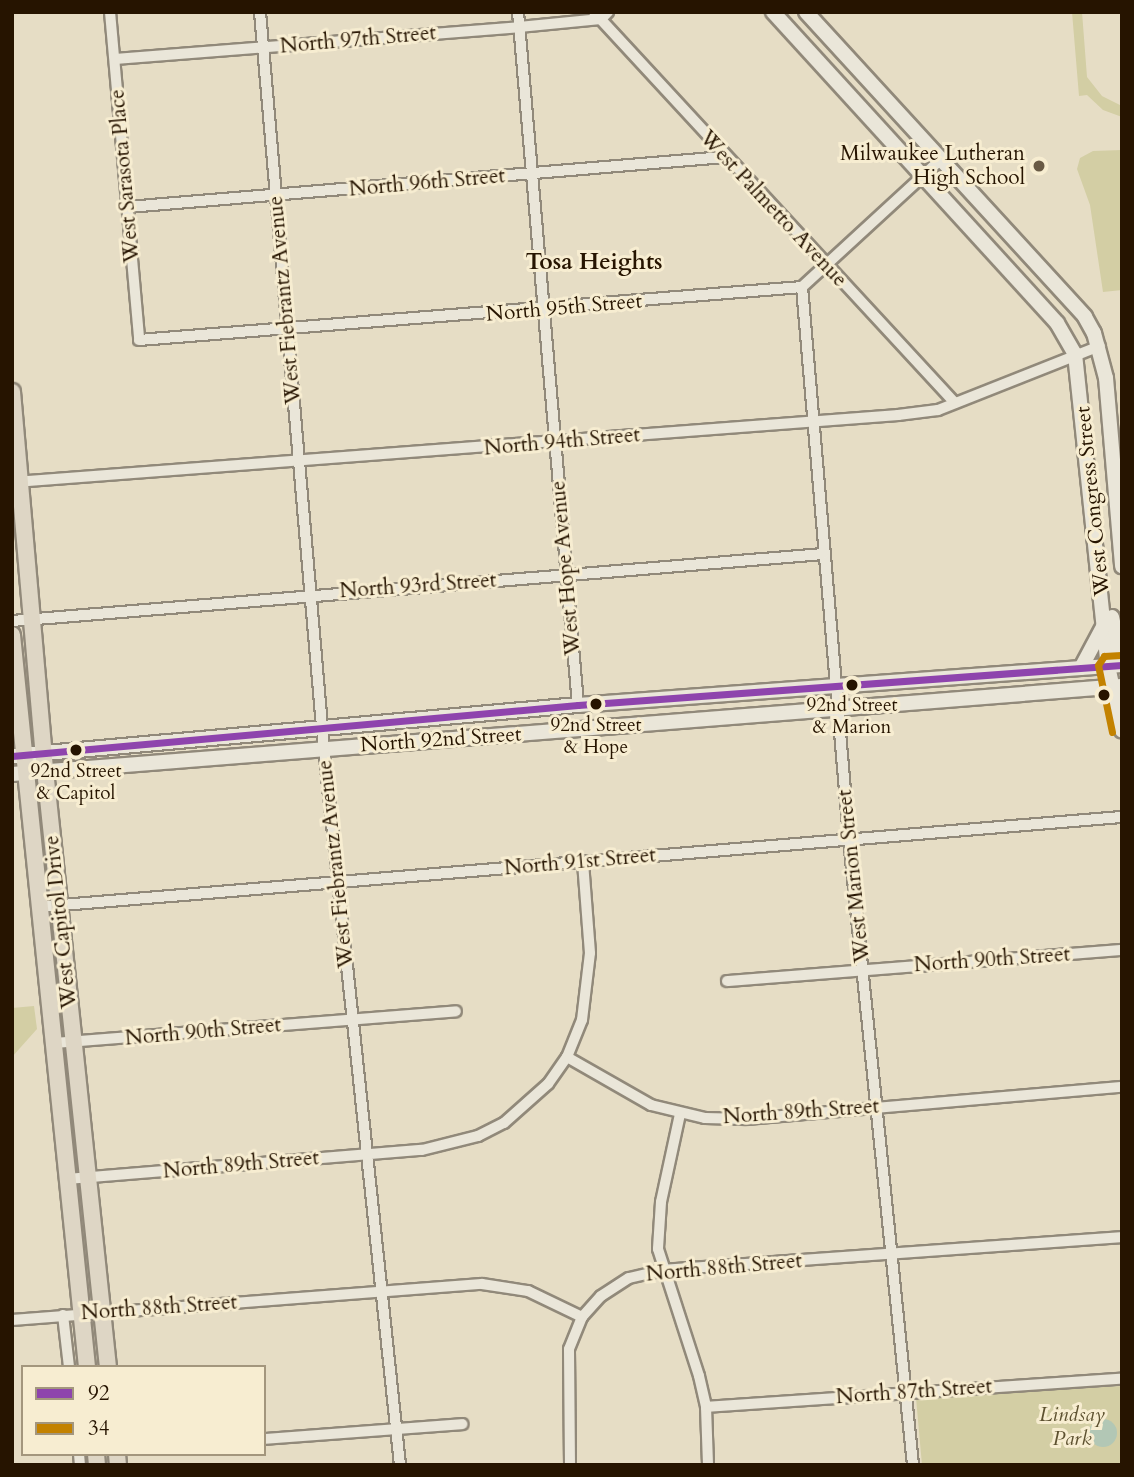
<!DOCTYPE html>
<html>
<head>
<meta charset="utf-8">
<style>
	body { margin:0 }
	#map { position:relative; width:1134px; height:1477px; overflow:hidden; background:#e6ddc5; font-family:Cardo,serif }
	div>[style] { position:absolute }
	.green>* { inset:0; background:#d3cea4 }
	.water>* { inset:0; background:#b2c7b5 }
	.round { border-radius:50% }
	.roads { filter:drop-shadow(2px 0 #91897a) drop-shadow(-2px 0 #91897a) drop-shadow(0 2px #91897a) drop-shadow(0 -2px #91897a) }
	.street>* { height:10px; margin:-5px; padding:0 5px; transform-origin:5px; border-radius:5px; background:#eae6d9 }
	.secondary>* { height:14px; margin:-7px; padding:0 7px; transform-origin:7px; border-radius:7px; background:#eae6d9 }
	.primary>* { height:16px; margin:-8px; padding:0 8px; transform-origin:8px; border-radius:8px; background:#ded6c5 }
	.bus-1>* { height:7px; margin:-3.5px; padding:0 3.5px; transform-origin:3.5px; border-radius:3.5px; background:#8e44ad }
	.bus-2>* { height:7px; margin:-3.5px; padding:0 3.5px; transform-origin:3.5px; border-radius:3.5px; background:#c38200 }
	.dots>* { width:19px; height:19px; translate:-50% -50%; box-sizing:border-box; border:4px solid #f7edd1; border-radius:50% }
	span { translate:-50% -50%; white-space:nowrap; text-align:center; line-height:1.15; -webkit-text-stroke:6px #f7edd1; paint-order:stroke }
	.bus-label { font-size:19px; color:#261400 }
	.street-label { font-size:21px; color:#261400 }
	.poi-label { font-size:21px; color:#261400 }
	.right { translate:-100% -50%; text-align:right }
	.park-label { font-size:21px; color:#5d5130; font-style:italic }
	.neighbourhood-label { font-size:23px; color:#261400; font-weight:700 }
	.frame { position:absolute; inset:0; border:14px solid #261400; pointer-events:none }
	.legend { position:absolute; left:21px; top:1365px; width:245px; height:91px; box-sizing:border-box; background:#f7edd1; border:2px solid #a3967d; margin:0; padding:9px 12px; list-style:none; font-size:21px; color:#261400 }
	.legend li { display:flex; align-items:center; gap:14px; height:35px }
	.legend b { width:35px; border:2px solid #a3967d }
</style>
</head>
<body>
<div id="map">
	<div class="green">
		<div style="clip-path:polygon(1072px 12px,1082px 12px,1087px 77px,1102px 96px,1122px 106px,1122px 117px,1103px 110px,1087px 95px,1079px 96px)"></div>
		<div style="clip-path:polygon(1122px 150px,1122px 290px,1103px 292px,1090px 205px,1077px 169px,1080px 158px,1093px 151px)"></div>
		<div style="clip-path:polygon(34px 1006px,37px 1029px,12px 1057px,12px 1008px)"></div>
		<div style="clip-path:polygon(1122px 1386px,1122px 1465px,922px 1465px,916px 1398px)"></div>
	</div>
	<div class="water">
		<div class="round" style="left:1089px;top:1419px;width:28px;height:28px"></div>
	</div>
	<div class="roads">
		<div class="street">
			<div style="left:110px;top:12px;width:329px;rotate:84.9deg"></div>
			<div style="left:139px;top:340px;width:665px;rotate:-4.57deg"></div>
			<div style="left:802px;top:287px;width:188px;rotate:-42.6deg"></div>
			<div style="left:260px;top:12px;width:740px;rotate:85.04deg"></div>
			<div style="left:324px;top:749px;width:720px;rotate:83.94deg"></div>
			<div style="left:518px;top:12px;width:696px;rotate:85.05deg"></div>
			<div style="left:594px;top:12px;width:532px;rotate:47.28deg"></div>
			<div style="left:115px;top:59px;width:405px;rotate:-4.5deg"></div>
			<div style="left:519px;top:27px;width:82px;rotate:-5.6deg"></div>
			<div style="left:601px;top:19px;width:10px;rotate:-45deg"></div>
			<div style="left:128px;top:207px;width:599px;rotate:-4.79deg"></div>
			<div style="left:802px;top:287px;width:564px;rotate:85.12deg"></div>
			<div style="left:850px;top:849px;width:619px;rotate:84.16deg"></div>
			<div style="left:15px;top:482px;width:886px;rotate:-4.34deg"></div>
			<div style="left:898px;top:415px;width:40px;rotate:-7.1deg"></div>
			<div style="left:938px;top:410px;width:174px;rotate:-21.6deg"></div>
			<div style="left:12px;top:621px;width:814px;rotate:-4.72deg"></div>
			<div style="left:38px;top:907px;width:1088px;rotate:-4.75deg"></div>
			<div style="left:727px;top:981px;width:396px;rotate:-4.5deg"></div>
			<div style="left:53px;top:1043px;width:404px;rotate:-4.5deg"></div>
			<div style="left:567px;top:1057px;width:97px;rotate:29.7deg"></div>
			<div style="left:651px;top:1105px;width:56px;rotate:13.5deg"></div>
			<div style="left:705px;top:1118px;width:41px;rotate:1.4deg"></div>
			<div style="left:746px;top:1119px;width:377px;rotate:-4.9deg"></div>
			<div style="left:680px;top:1114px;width:90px;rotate:102.2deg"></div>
			<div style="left:661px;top:1202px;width:47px;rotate:93.7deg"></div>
			<div style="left:658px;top:1249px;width:133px;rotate:72.1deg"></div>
			<div style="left:699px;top:1376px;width:32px;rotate:77deg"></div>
			<div style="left:706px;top:1407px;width:58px;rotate:88deg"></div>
			<div style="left:67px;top:1179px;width:356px;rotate:-4.7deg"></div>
			<div style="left:422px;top:1150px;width:58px;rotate:-14deg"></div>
			<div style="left:478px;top:1136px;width:29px;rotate:-27deg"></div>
			<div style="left:504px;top:1123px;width:59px;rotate:-41.6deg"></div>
			<div style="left:548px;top:1084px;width:33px;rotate:-55deg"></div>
			<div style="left:567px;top:1057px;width:40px;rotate:-68deg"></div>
			<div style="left:582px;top:1020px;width:67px;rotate:-83.2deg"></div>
			<div style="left:590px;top:953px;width:91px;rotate:-94.4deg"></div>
			<div style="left:63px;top:1315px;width:52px;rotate:83.4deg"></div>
			<div style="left:12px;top:1320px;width:471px;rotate:-4.4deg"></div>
			<div style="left:482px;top:1284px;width:47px;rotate:8.7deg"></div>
			<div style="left:528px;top:1291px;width:60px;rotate:25.7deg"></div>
			<div style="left:706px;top:1407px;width:417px;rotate:-3.9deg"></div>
			<div style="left:264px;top:1439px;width:199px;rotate:-4.3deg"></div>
			<div style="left:79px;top:1454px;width:11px;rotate:85deg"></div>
			<div style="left:570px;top:1465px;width:116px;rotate:-90.5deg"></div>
			<div style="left:569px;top:1349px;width:35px;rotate:-68deg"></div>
			<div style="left:582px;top:1317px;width:28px;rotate:-48deg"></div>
			<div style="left:601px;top:1296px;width:33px;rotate:-33deg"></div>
			<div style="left:629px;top:1278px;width:35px;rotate:-13deg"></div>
			<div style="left:663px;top:1270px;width:460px;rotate:-4.1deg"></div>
		</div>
		<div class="secondary">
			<div style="left:773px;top:12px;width:421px;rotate:47.6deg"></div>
			<div style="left:1057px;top:323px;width:36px;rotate:60deg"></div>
			<div style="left:1075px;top:354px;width:314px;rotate:84deg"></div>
			<div style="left:1108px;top:666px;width:66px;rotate:77.7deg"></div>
			<div style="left:806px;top:12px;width:413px;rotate:47.5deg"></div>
			<div style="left:1085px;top:317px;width:18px;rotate:61deg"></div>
			<div style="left:1094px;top:333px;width:47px;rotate:75.1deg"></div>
			<div style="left:1106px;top:378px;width:189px;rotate:85.1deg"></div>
			<div style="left:1112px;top:617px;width:48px;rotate:78deg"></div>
			<div style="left:1081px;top:668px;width:49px;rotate:-61.9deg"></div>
			<div style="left:12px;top:756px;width:568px;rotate:-5.15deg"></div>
			<div style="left:578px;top:705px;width:545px;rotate:-4.21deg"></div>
			<div style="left:12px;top:774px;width:1113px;rotate:-4.53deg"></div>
		</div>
		<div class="primary">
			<div style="left:12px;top:392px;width:379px;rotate:85deg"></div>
			<div style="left:45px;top:770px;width:600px;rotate:83.98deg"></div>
			<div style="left:12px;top:635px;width:736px;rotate:84.15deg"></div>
			<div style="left:96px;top:1454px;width:11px;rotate:85deg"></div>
			<div style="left:117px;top:1454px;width:11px;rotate:85deg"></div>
		</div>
	</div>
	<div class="bus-1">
		<div style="left:12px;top:756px;width:568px;rotate:-5.15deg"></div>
		<div style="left:578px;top:705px;width:545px;rotate:-4.21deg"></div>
	</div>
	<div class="bus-2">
		<div style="left:1112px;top:732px;width:68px;rotate:-101.8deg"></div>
		<div style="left:1098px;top:665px;width:11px;rotate:-56deg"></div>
		<div style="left:1104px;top:656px;width:17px;rotate:-3deg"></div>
	</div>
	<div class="dots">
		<div style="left:1039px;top:166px;background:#695a45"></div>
		<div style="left:852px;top:685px;background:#261400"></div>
		<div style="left:1104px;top:695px;background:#261400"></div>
		<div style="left:596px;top:704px;background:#261400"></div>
		<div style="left:76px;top:750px;background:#261400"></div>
	</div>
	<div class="bus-label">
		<span style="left:852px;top:717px">92nd Street<br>&amp; Marion</span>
		<span style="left:596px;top:737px">92nd Street<br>&amp; Hope</span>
		<span style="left:76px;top:783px">92nd Street<br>&amp; Capitol</span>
	</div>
	<div class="street-label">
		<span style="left:358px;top:40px;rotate:-5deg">North 97th Street</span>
		<span style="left:125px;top:176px;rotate:-95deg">West Sarasota Place</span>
		<span style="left:427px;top:183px;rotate:-5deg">North 96th Street</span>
		<span style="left:773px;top:209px;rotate:47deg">West Palmetto Avenue</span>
		<span style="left:285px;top:300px;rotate:-95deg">West Fiebrantz Avenue</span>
		<span style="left:564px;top:308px;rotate:-5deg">North 95th Street</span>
		<span style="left:562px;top:442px;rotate:-5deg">North 94th Street</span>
		<span style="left:1093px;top:501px;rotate:-96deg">West Congress Street</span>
		<span style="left:566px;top:568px;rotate:-95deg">West Hope Avenue</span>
		<span style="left:418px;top:586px;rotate:-4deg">North 93rd Street</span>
		<span style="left:441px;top:740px;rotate:-4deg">North 92nd Street</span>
		<span style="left:580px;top:862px;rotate:-5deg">North 91st Street</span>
		<span style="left:336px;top:864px;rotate:-96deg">West Fiebrantz Avenue</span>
		<span style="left:854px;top:876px;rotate:-96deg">West Marion Street</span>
		<span style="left:61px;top:922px;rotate:-96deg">West Capitol Drive</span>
		<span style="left:992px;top:960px;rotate:-4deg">North 90th Street</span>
		<span style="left:203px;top:1032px;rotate:-5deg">North 90th Street</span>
		<span style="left:801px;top:1112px;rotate:-4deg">North 89th Street</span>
		<span style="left:241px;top:1165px;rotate:-5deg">North 89th Street</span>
		<span style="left:724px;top:1268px;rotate:-5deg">North 88th Street</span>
		<span style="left:159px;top:1308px;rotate:-4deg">North 88th Street</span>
		<span style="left:914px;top:1392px;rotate:-4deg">North 87th Street</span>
	</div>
	<div class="poi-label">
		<span class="right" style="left:1025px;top:166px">Milwaukee Lutheran<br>High School</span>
	</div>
	<div class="park-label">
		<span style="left:1072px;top:1427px">Lindsay<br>Park</span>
	</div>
	<div class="neighbourhood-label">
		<span style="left:594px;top:262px">Tosa Heights</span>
	</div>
	<div class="frame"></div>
	<ul class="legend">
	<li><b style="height:9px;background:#8e44ad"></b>92</li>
	<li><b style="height:9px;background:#c38200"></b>34</li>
	</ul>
</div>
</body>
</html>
